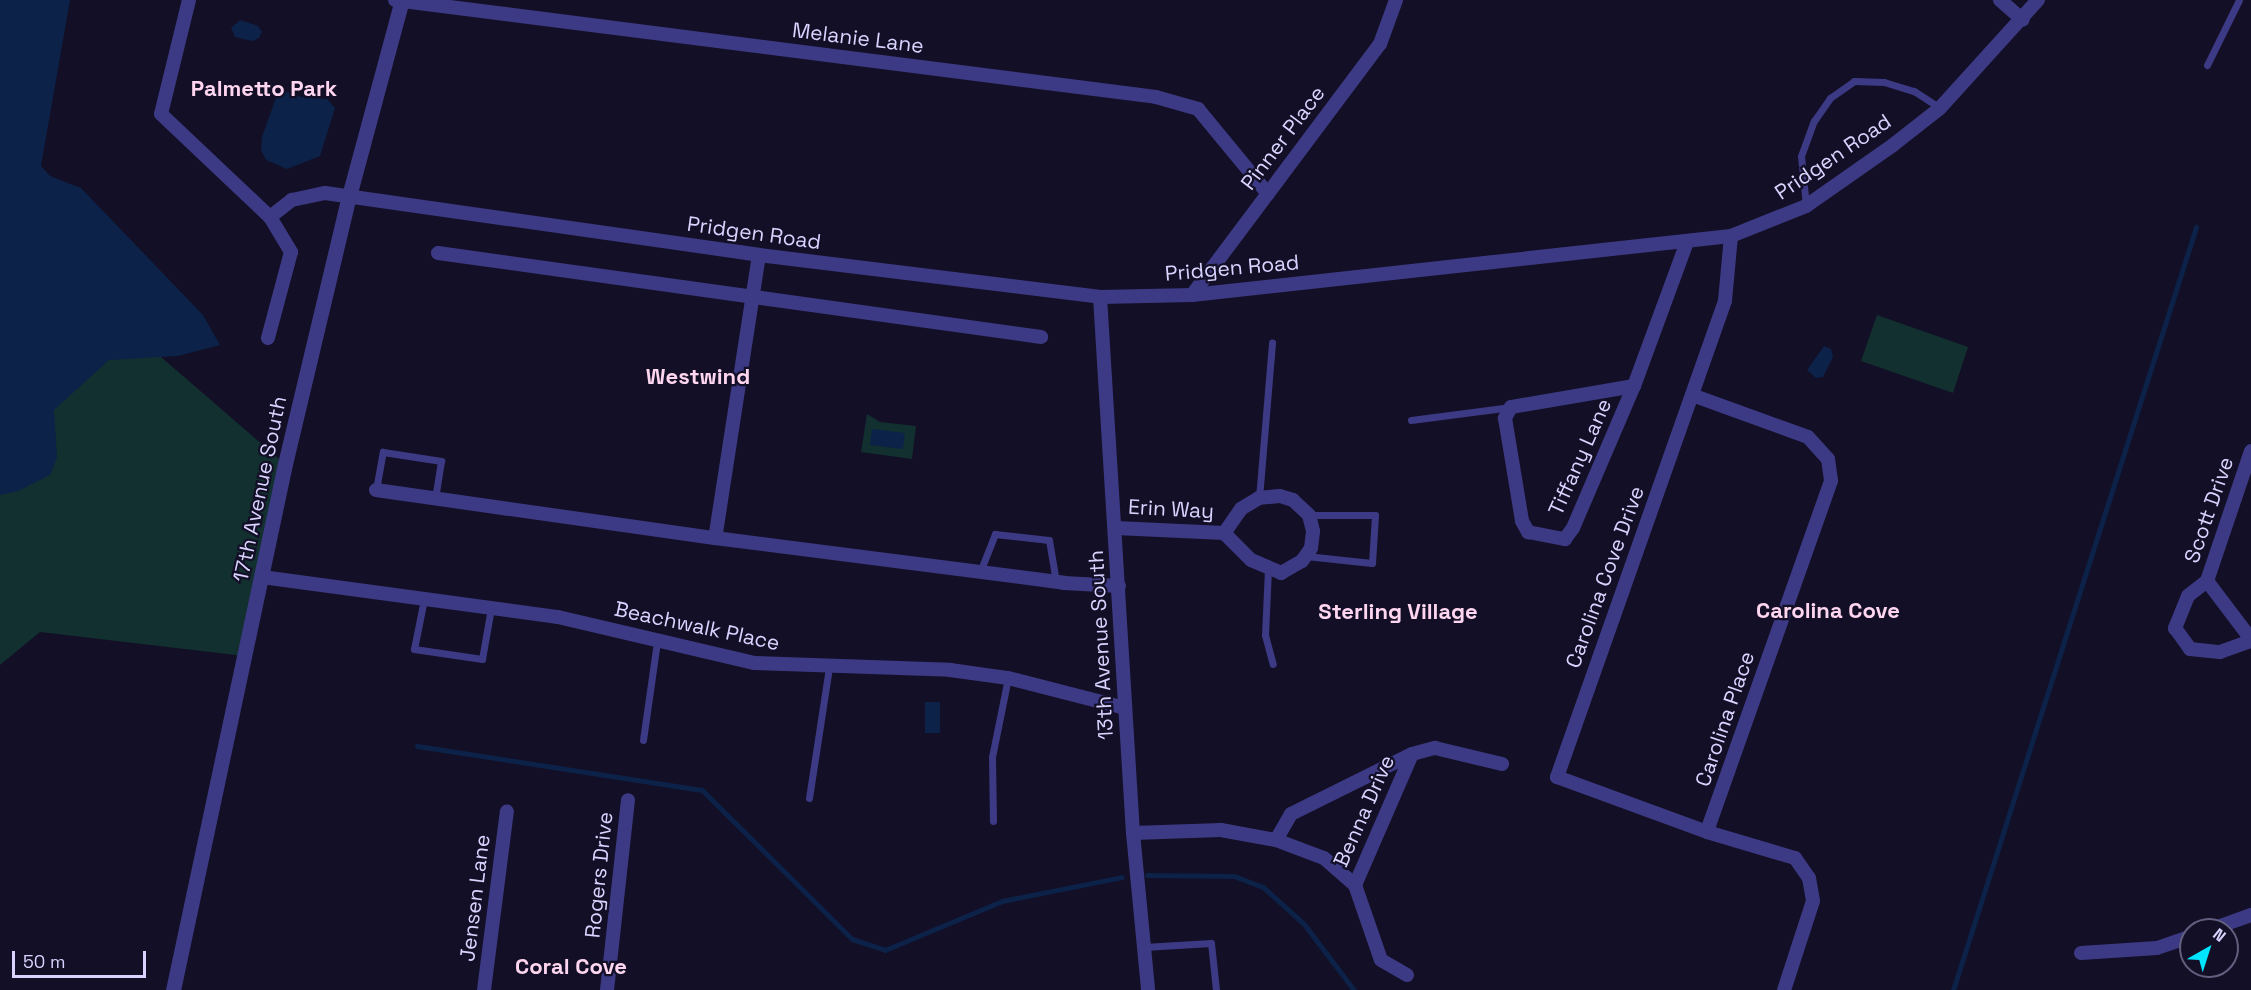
<!DOCTYPE html>
<html>
<head>
<meta charset="utf-8">
<style>
	body { margin:0 }
	#map { position:relative; width:2251px; height:990px; overflow:hidden; background:#130f26; font-family:"Space Grotesk",sans-serif }
	div>[style] { position:absolute }
	.green>* { inset:0; background:#12302f }
	.water>* { inset:0; background:#0c2248 }
	.stream>* { height:5px; margin:-2.5px; padding:0 2.5px; transform-origin:2.5px; border-radius:2.5px; background:#0c2248 }
	.service>* { height:7px; margin:-3.5px; padding:0 3.5px; transform-origin:3.5px; border-radius:3.5px; background:#3d3a85 }
	.minor>* { height:14px; margin:-7px; padding:0 7px; transform-origin:7px; border-radius:7px; background:#3d3a85 }
	.tertiary>* { height:15px; margin:-7.5px; padding:0 7.5px; transform-origin:7.5px; border-radius:7.5px; background:#3d3a85 }
	span { translate:-50% -50%; white-space:nowrap; text-align:center; line-height:1.15; -webkit-text-stroke:4.5px #130f26; paint-order:stroke }
	.street-label { font-size:21px; color:#d9d4ff }
	.neighbourhood-label { font-size:22px; color:#ffd6f0; font-weight:700 }
	.north { position:absolute; left:2179px; top:918px; width:60px; height:60px; box-sizing:border-box; background:#130f26; border:2px solid #625e7d; border-radius:50%; rotate:39deg; font-size:16px; font-weight:700; line-height:24px; text-align:center; color:#d9d4ff }
	.north::after { content:''; display:block; margin:auto; width:21px; height:27px; background:#00e5ff; clip-path:polygon(50% 0,100% 100%,50% 72%,0 100%) }
	.scale { position:absolute; left:12px; top:951px; width:134px; height:27px; box-sizing:border-box; border:3px solid #d9d4ff; border-top:0; padding-left:8px; font-size:18px; line-height:21px; white-space:nowrap; color:#d9d4ff; -webkit-text-stroke:4px #130f26; paint-order:stroke }
</style>
</head>
<body>
<div id="map">
	<div class="green">
		<div style="clip-path:polygon(0 218px,285px 464px,244px 656px,40px 632px,0 665px)"></div>
		<div style="clip-path:polygon(1877px 315px,1968px 347px,1953px 393px,1861px 361px)"></div>
		<div style="clip-path:polygon(867px 414px,880px 422px,916px 426px,912px 459px,861px 452px)"></div>
	</div>
	<div class="water">
		<div style="clip-path:polygon(0 0,70px 0,41px 166px,50px 176px,81px 188px,203px 315px,220px 345px,178px 356px,109px 360px,54px 410px,57px 457px,50px 475px,18px 491px,0 495px)"></div>
		<div style="clip-path:polygon(240px 20px,258px 26px,262px 32px,259px 38px,252px 41px,235px 37px,231px 28px)"></div>
		<div style="clip-path:polygon(282px 90px,301px 97px,327px 99px,335px 108px,320px 156px,287px 169px,266px 160px,261px 150px,262px 137px,278px 92px)"></div>
		<div style="clip-path:polygon(1824px 346px,1831px 349px,1833px 357px,1823px 377px,1816px 378px,1807px 370px)"></div>
		<div style="clip-path:polygon(872px 429px,905px 433px,903px 449px,870px 445px)"></div>
		<div style="clip-path:polygon(925px 702px,940px 702px,940px 733px,925px 733px)"></div>
	</div>
	<div class="stream">
		<div style="left:417px;top:746px;width:288px;rotate:8.8deg"></div>
		<div style="left:702px;top:790px;width:211px;rotate:44.8deg"></div>
		<div style="left:852px;top:939px;width:35px;rotate:18deg"></div>
		<div style="left:885px;top:950px;width:127px;rotate:-22.7deg"></div>
		<div style="left:1002px;top:901px;width:122px;rotate:-11.3deg"></div>
		<div style="left:1147px;top:875px;width:87px;rotate:0.7deg"></div>
		<div style="left:1234px;top:876px;width:31px;rotate:21deg"></div>
		<div style="left:1263px;top:887px;width:55px;rotate:42.1deg"></div>
		<div style="left:1304px;top:924px;width:83px;rotate:52.9deg"></div>
		<div style="left:1953px;top:990px;width:801px;rotate:-72.33deg"></div>
	</div>
	<div class="service">
		<div style="left:2207px;top:65px;width:72px;rotate:-63.8deg"></div>
		<div style="left:1806px;top:206px;width:50px;rotate:-95.7deg"></div>
		<div style="left:1801px;top:156px;width:37px;rotate:-70deg"></div>
		<div style="left:1814px;top:121px;width:28px;rotate:-55deg"></div>
		<div style="left:1830px;top:98px;width:29px;rotate:-35deg"></div>
		<div style="left:1854px;top:81px;width:30px;rotate:2deg"></div>
		<div style="left:1884px;top:82px;width:31px;rotate:17deg"></div>
		<div style="left:1914px;top:91px;width:31px;rotate:33deg"></div>
		<div style="left:1411px;top:420px;width:101px;rotate:-7.4deg"></div>
		<div style="left:376px;top:490px;width:39px;rotate:-80deg"></div>
		<div style="left:383px;top:452px;width:59px;rotate:8.8deg"></div>
		<div style="left:441px;top:461px;width:38px;rotate:99deg"></div>
		<div style="left:1259px;top:498px;width:156px;rotate:-85.2deg"></div>
		<div style="left:1306px;top:556px;width:66px;rotate:6.1deg"></div>
		<div style="left:1372px;top:563px;width:48px;rotate:-86.4deg"></div>
		<div style="left:1375px;top:515px;width:66px;rotate:180deg"></div>
		<div style="left:1268px;top:569px;width:66px;rotate:92.6deg"></div>
		<div style="left:1265px;top:635px;width:30px;rotate:75deg"></div>
		<div style="left:980px;top:572px;width:41px;rotate:-68.5deg"></div>
		<div style="left:995px;top:534px;width:54px;rotate:6.3deg"></div>
		<div style="left:1049px;top:540px;width:43px;rotate:80.5deg"></div>
		<div style="left:424px;top:599px;width:51px;rotate:101.3deg"></div>
		<div style="left:414px;top:649px;width:69px;rotate:8.4deg"></div>
		<div style="left:482px;top:659px;width:52px;rotate:-80deg"></div>
		<div style="left:643px;top:740px;width:99px;rotate:-81.9deg"></div>
		<div style="left:809px;top:798px;width:132px;rotate:-81.3deg"></div>
		<div style="left:993px;top:821px;width:64px;rotate:-90.9deg"></div>
		<div style="left:992px;top:757px;width:81px;rotate:-78.6deg"></div>
		<div style="left:1144px;top:947px;width:67px;rotate:-3.4deg"></div>
		<div style="left:1211px;top:943px;width:47px;rotate:83.9deg"></div>
	</div>
	<div class="minor">
		<div style="left:189px;top:0;width:117px;rotate:103.8deg"></div>
		<div style="left:161px;top:114px;width:150px;rotate:43.4deg"></div>
		<div style="left:270px;top:217px;width:41px;rotate:59deg"></div>
		<div style="left:291px;top:252px;width:89px;rotate:105deg"></div>
		<div style="left:395px;top:0;width:767px;rotate:7.26deg"></div>
		<div style="left:1156px;top:97px;width:44px;rotate:15.9deg"></div>
		<div style="left:1198px;top:109px;width:110px;rotate:50.5deg"></div>
		<div style="left:2000px;top:0;width:30px;rotate:41deg"></div>
		<div style="left:270px;top:217px;width:28px;rotate:-38deg"></div>
		<div style="left:292px;top:200px;width:34px;rotate:-12deg"></div>
		<div style="left:325px;top:193px;width:438px;rotate:8.1deg"></div>
		<div style="left:759px;top:255px;width:344px;rotate:7deg"></div>
		<div style="left:1100px;top:297px;width:92px;rotate:-1.2deg"></div>
		<div style="left:1192px;top:295px;width:542px;rotate:-6.25deg"></div>
		<div style="left:1731px;top:236px;width:81px;rotate:-21.8deg"></div>
		<div style="left:1806px;top:206px;width:106px;rotate:-35deg"></div>
		<div style="left:1893px;top:145px;width:60px;rotate:-38.2deg"></div>
		<div style="left:1940px;top:108px;width:146px;rotate:-47.8deg"></div>
		<div style="left:1731px;top:236px;width:65px;rotate:95.3deg"></div>
		<div style="left:1725px;top:301px;width:505px;rotate:109.44deg"></div>
		<div style="left:1557px;top:777px;width:160px;rotate:20.1deg"></div>
		<div style="left:1707px;top:832px;width:92px;rotate:16.5deg"></div>
		<div style="left:1795px;top:858px;width:24px;rotate:55deg"></div>
		<div style="left:1809px;top:878px;width:23px;rotate:80deg"></div>
		<div style="left:1813px;top:901px;width:94px;rotate:108deg"></div>
		<div style="left:438px;top:253px;width:609px;rotate:7.93deg"></div>
		<div style="left:759px;top:255px;width:286px;rotate:98.8deg"></div>
		<div style="left:715px;top:538px;width:352px;rotate:7.3deg"></div>
		<div style="left:1064px;top:583px;width:55px;rotate:3.1deg"></div>
		<div style="left:1192px;top:295px;width:314px;rotate:-53.2deg"></div>
		<div style="left:1380px;top:44px;width:47px;rotate:-70deg"></div>
		<div style="left:1100px;top:297px;width:537px;rotate:86.48deg"></div>
		<div style="left:1133px;top:833px;width:158px;rotate:84.5deg"></div>
		<div style="left:1634px;top:386px;width:125px;rotate:170.3deg"></div>
		<div style="left:1511px;top:407px;width:13px;rotate:119deg"></div>
		<div style="left:1505px;top:418px;width:104px;rotate:80.6deg"></div>
		<div style="left:1522px;top:521px;width:13px;rotate:61deg"></div>
		<div style="left:1528px;top:532px;width:38px;rotate:11deg"></div>
		<div style="left:1565px;top:539px;width:14px;rotate:-54deg"></div>
		<div style="left:1573px;top:528px;width:155px;rotate:-66.8deg"></div>
		<div style="left:1634px;top:386px;width:153px;rotate:-69.8deg"></div>
		<div style="left:1692px;top:395px;width:123px;rotate:19.9deg"></div>
		<div style="left:1808px;top:437px;width:30px;rotate:48deg"></div>
		<div style="left:1828px;top:459px;width:22px;rotate:82deg"></div>
		<div style="left:1831px;top:481px;width:372px;rotate:109.5deg"></div>
		<div style="left:2251px;top:451px;width:137px;rotate:108.7deg"></div>
		<div style="left:2207px;top:581px;width:73px;rotate:52.8deg"></div>
		<div style="left:376px;top:490px;width:342px;rotate:8.1deg"></div>
		<div style="left:1116px;top:528px;width:108px;rotate:2.7deg"></div>
		<div style="left:1224px;top:533px;width:38px;rotate:45deg"></div>
		<div style="left:1251px;top:560px;width:33px;rotate:23deg"></div>
		<div style="left:1281px;top:573px;width:24px;rotate:-30deg"></div>
		<div style="left:1302px;top:561px;width:16px;rotate:-55deg"></div>
		<div style="left:1311px;top:548px;width:17px;rotate:-83deg"></div>
		<div style="left:1313px;top:531px;width:16px;rotate:-104deg"></div>
		<div style="left:1309px;top:515px;width:22px;rotate:-137deg"></div>
		<div style="left:1293px;top:500px;width:14px;rotate:-163deg"></div>
		<div style="left:1280px;top:496px;width:21px;rotate:175deg"></div>
		<div style="left:1259px;top:498px;width:21px;rotate:149deg"></div>
		<div style="left:1241px;top:509px;width:29px;rotate:125deg"></div>
		<div style="left:262px;top:577px;width:299px;rotate:7.7deg"></div>
		<div style="left:558px;top:617px;width:201px;rotate:13.2deg"></div>
		<div style="left:754px;top:663px;width:196px;rotate:2deg"></div>
		<div style="left:950px;top:670px;width:59px;rotate:7.9deg"></div>
		<div style="left:1008px;top:678px;width:121px;rotate:14.4deg"></div>
		<div style="left:2207px;top:581px;width:24px;rotate:142deg"></div>
		<div style="left:2188px;top:596px;width:35px;rotate:112deg"></div>
		<div style="left:2175px;top:628px;width:26px;rotate:54deg"></div>
		<div style="left:2190px;top:649px;width:30px;rotate:6deg"></div>
		<div style="left:2220px;top:652px;width:33px;rotate:-20deg"></div>
		<div style="left:1412px;top:754px;width:24px;rotate:-15deg"></div>
		<div style="left:1435px;top:748px;width:69px;rotate:13.4deg"></div>
		<div style="left:1133px;top:833px;width:88px;rotate:-2deg"></div>
		<div style="left:1221px;top:830px;width:56px;rotate:10.3deg"></div>
		<div style="left:1276px;top:840px;width:51px;rotate:20.6deg"></div>
		<div style="left:1324px;top:858px;width:41px;rotate:41.1deg"></div>
		<div style="left:1355px;top:885px;width:79px;rotate:70.9deg"></div>
		<div style="left:1381px;top:960px;width:30px;rotate:30deg"></div>
		<div style="left:1276px;top:840px;width:30px;rotate:-60deg"></div>
		<div style="left:1291px;top:814px;width:135px;rotate:-26.4deg"></div>
		<div style="left:1412px;top:754px;width:143px;rotate:113.5deg"></div>
		<div style="left:2209px;top:930px;width:45px;rotate:-19.7deg"></div>
		<div style="left:2081px;top:953px;width:76px;rotate:-3.8deg"></div>
		<div style="left:2157px;top:948px;width:36px;rotate:-19deg"></div>
		<div style="left:484px;top:990px;width:180px;rotate:-82.7deg"></div>
		<div style="left:607px;top:990px;width:191px;rotate:-83.7deg"></div>
	</div>
	<div class="tertiary">
		<div style="left:173px;top:990px;width:538px;rotate:-77.98deg"></div>
		<div style="left:285px;top:464px;width:276px;rotate:-76.6deg"></div>
		<div style="left:349px;top:196px;width:203px;rotate:-74.9deg"></div>
	</div>
	<div class="street-label">
		<span style="left:858px;top:38px;rotate:7deg">Melanie Lane</span>
		<span style="left:1283px;top:138px;rotate:-53deg">Pinner Place</span>
		<span style="left:1833px;top:157px;rotate:-34deg">Pridgen Road</span>
		<span style="left:754px;top:233px;rotate:8deg">Pridgen Road</span>
		<span style="left:1232px;top:268px;rotate:-5deg">Pridgen Road</span>
		<span style="left:1580px;top:457px;rotate:-66deg">Tiffany Lane</span>
		<span style="left:260px;top:489px;rotate:-78deg">17th Avenue South</span>
		<span style="left:1171px;top:509px;rotate:3deg">Erin Way</span>
		<span style="left:2209px;top:510px;rotate:-71deg">Scott Drive</span>
		<span style="left:1605px;top:577px;rotate:-70deg">Carolina Cove Drive</span>
		<span style="left:697px;top:626px;rotate:12deg">Beachwalk Place</span>
		<span style="left:1101px;top:645px;rotate:-93deg">13th Avenue South</span>
		<span style="left:1725px;top:719px;rotate:-71deg">Carolina Place</span>
		<span style="left:1364px;top:811px;rotate:-66deg">Benna Drive</span>
		<span style="left:599px;top:875px;rotate:-84deg">Rogers Drive</span>
		<span style="left:475px;top:898px;rotate:-83deg">Jensen Lane</span>
	</div>
	<div class="neighbourhood-label">
		<span style="left:264px;top:89px">Palmetto Park</span>
		<span style="left:698px;top:377px">Westwind</span>
		<span style="left:1828px;top:611px">Carolina Cove</span>
		<span style="left:1398px;top:612px">Sterling Village</span>
		<span style="left:571px;top:967px">Coral Cove</span>
	</div>
	<div class="north">N</div>
	<div class="scale">50 m</div>
</div>
</body>
</html>
